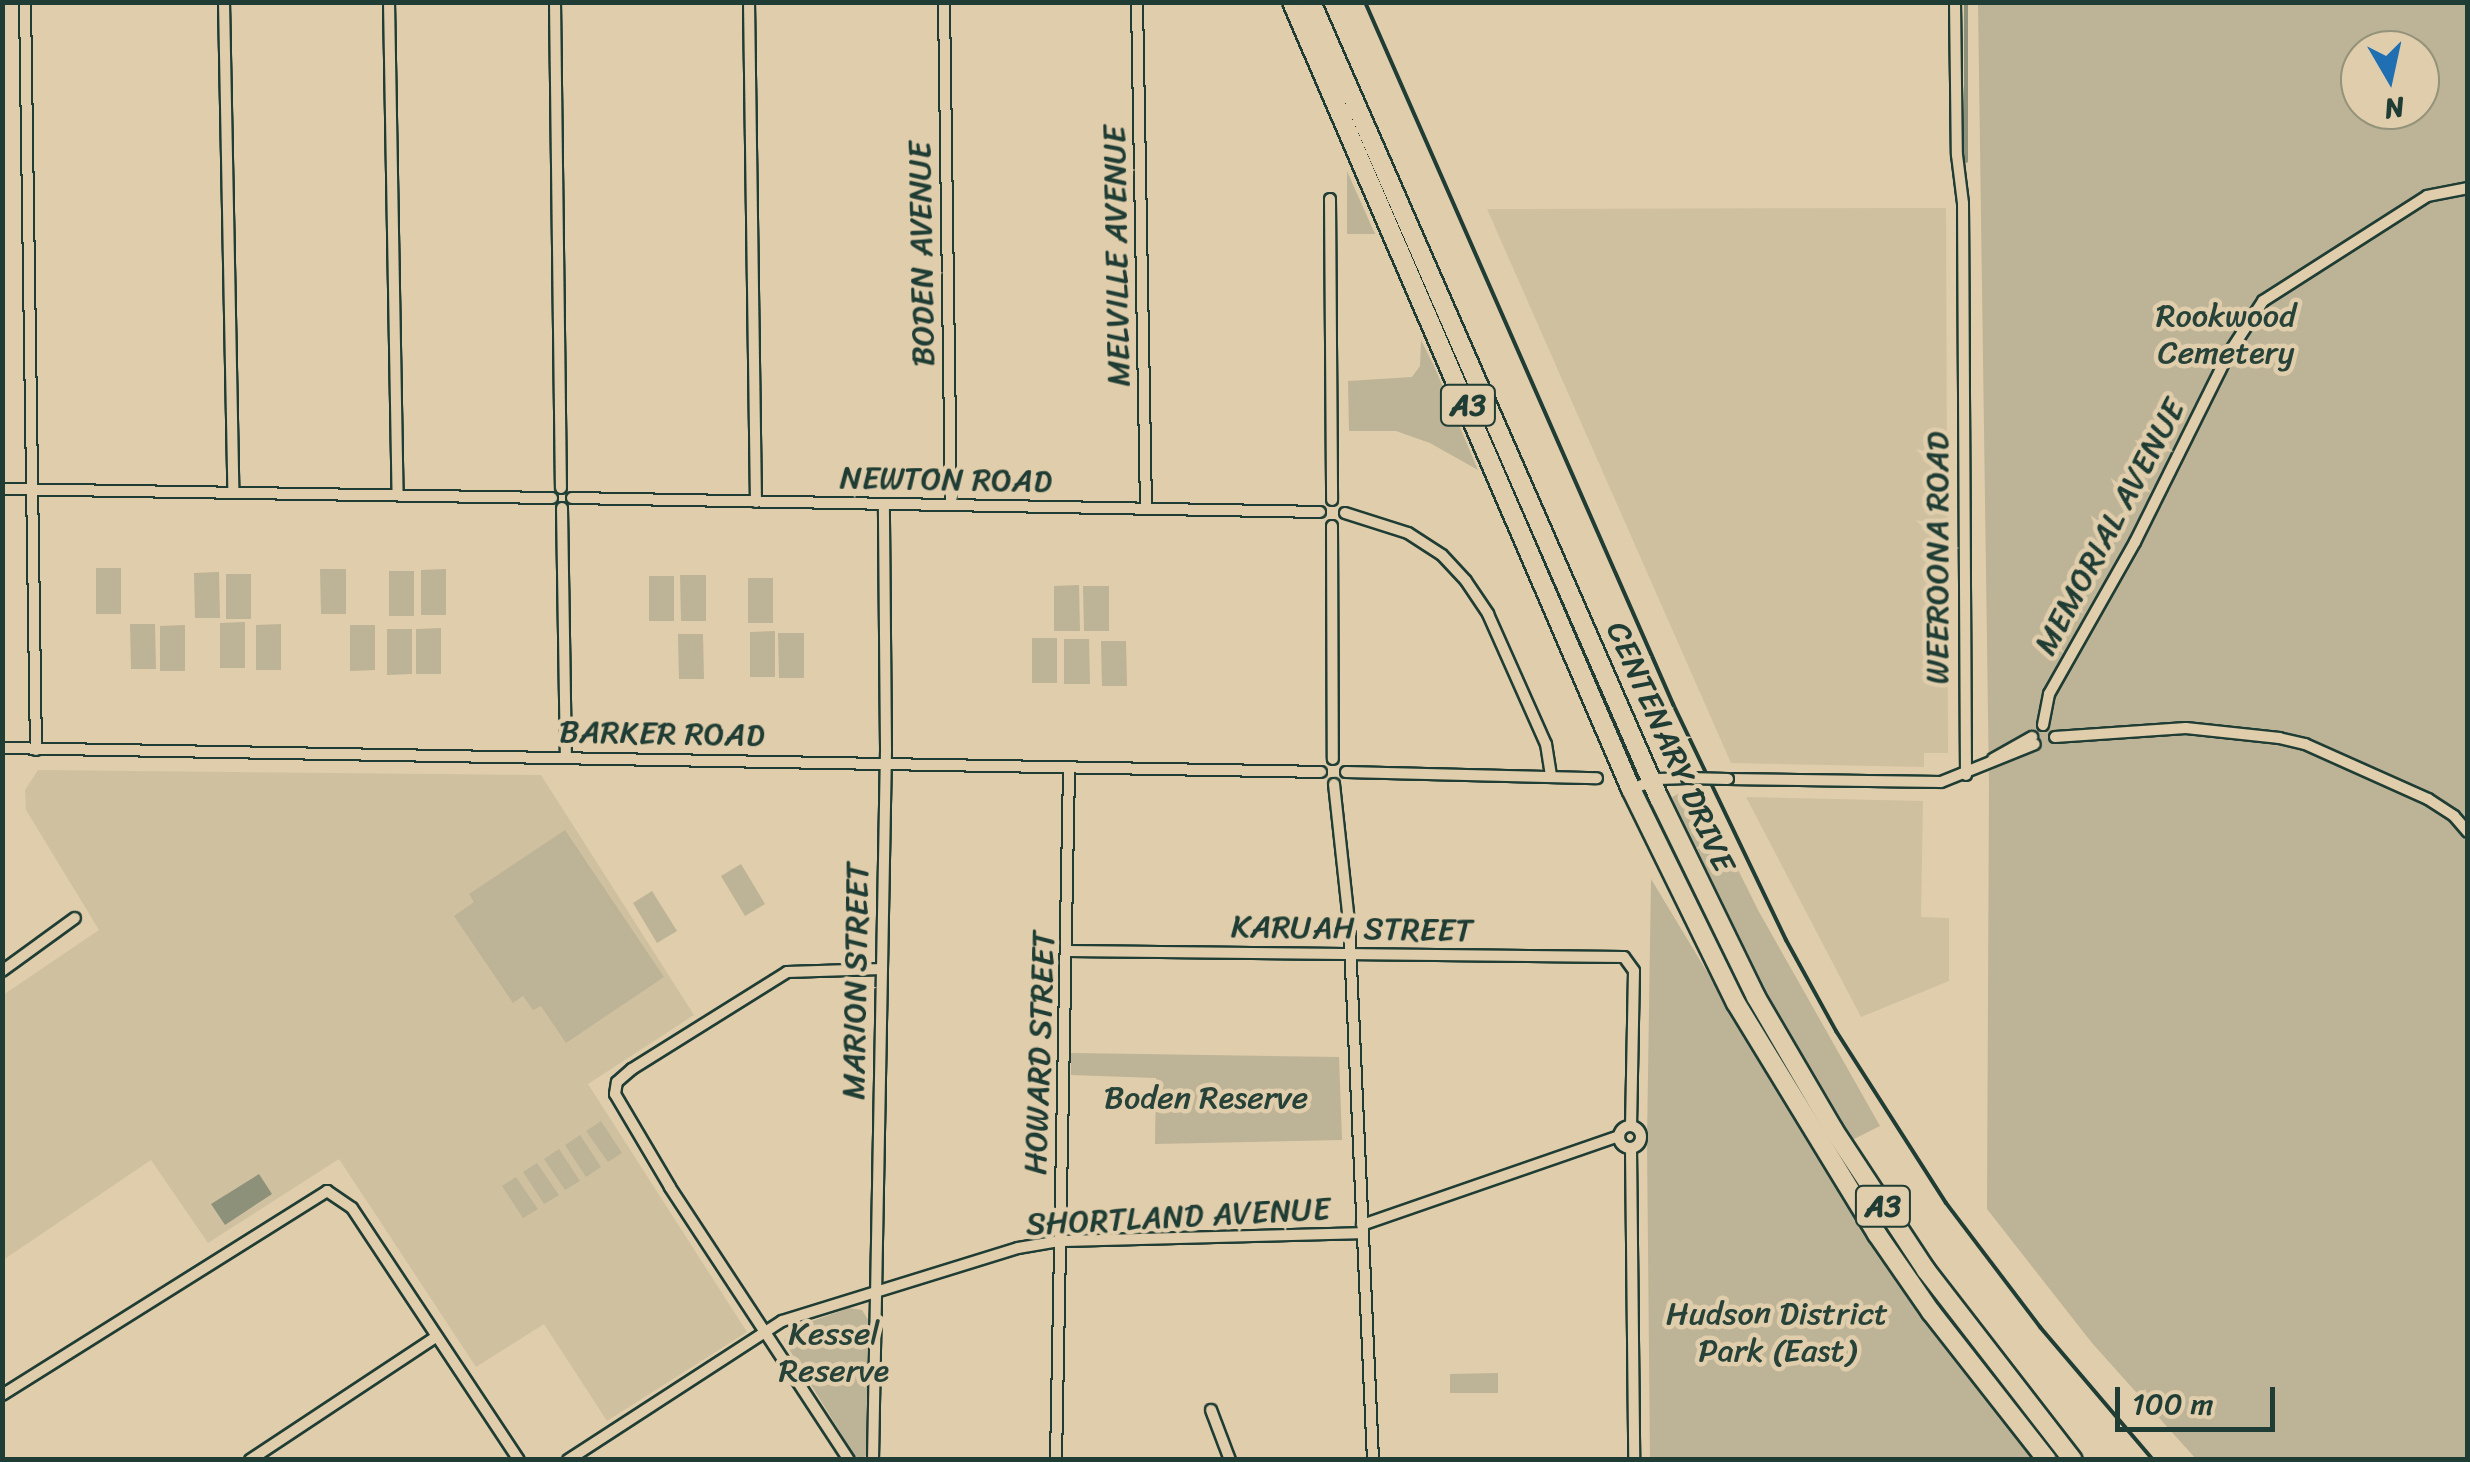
<!DOCTYPE html>
<html>
<head>
<meta charset="utf-8">
<style>
	body { margin:0 }
	#map { position:relative; width:2470px; height:1462px; overflow:hidden; background:#e0cdab; font-family:Sriracha,sans-serif }
	div>[style] { position:absolute }
	.built>* { inset:0; background:#cfc0a0 }
	.green>* { inset:0; background:#bdb396 }
	.water>* { inset:0; background:#8e9179 }
	.stream>* { height:4px; margin:-2px; padding:0 2px; transform-origin:2px; border-radius:2px; background:#8e9179 }
	.roads { filter:drop-shadow(2px 0 #1f3d34) drop-shadow(-2px 0 #1f3d34) drop-shadow(0 2px #1f3d34) drop-shadow(0 -2px #1f3d34) }
	.street>* { height:10px; margin:-5px; padding:0 5px; transform-origin:5px; border-radius:5px; background:#e0cdab }
	.street>.ring { margin:-5px; padding:0; box-sizing:content-box; background:none; border:10px solid #e0cdab; border-radius:50% }
	.highway>* { height:18px; margin:-9px; padding:0 9px; transform-origin:9px; border-radius:9px; background:#e0cdab }
	.rail>* { height:4px; margin:-2px; padding:0 2px; transform-origin:2px; border-radius:2px; background:#1f3d34 }
	.bridges { filter:drop-shadow(2px 0 #1f3d34) drop-shadow(-2px 0 #1f3d34) drop-shadow(0 2px #1f3d34) drop-shadow(0 -2px #1f3d34) }
	.street-bridge>* { height:10px; margin:-5px; padding:0 5px; transform-origin:5px; border-radius:5px; background:#e0cdab }
	span { translate:-50% -50%; white-space:nowrap; text-align:center; line-height:1.15; -webkit-text-stroke:9px #e0cdab; paint-order:stroke }
	.shield-label span { padding:2px 8px; background:#e0cdab; border:2px solid; border-radius:8px; -webkit-text-stroke-width:0 }
	.shield-label { font-size:30px; color:#1f3d34; font-weight:700 }
	.street-label { font-size:32px; color:#1f3d34 }
	.park-label { font-size:32px; color:#274339 }
	.frame { position:absolute; inset:0; border:5px solid #1f3d34; pointer-events:none }
	.north { position:absolute; left:2340px; top:30px; width:100px; height:100px; box-sizing:border-box; background:#e0cdab; border:2px solid #93937b; border-radius:50%; rotate:171deg; font-size:28px; font-weight:700; line-height:40px; text-align:center; color:#1f3d34 }
	.north::after { content:''; display:block; margin:auto; width:35px; height:45px; background:#1f6fb2; clip-path:polygon(50% 0,100% 100%,50% 72%,0 100%) }
	.scale { position:absolute; left:2115px; top:1387px; width:160px; height:45px; box-sizing:border-box; border:5px solid #1f3d34; border-top:0; padding-left:12px; font-size:30px; line-height:35px; white-space:nowrap; color:#1f3d34; -webkit-text-stroke:8px #e0cdab; paint-order:stroke }
</style>
</head>
<body>
<div id="map">
	<div class="built">
		<div style="clip-path:polygon(1946px 208px,1948px 753px,1924px 753px,1924px 767px,1731px 763px,1487px 209px)"></div>
		<div style="clip-path:polygon(38px 770px,541px 775px,694px 1015px,588px 1084px,747px 1332px,607px 1421px,544px 1324px,476px 1367px,339px 1159px,208px 1243px,151px 1160px,3px 1260px,3px 995px,99px 930px,26px 810px,25px 790px)"></div>
		<div style="clip-path:polygon(1746px 797px,1923px 801px,1921px 917px,1949px 918px,1949px 981px,1861px 1017px)"></div>
	</div>
	<div class="green">
		<div style="clip-path:polygon(evenodd,1978px 3px,2467px 3px,2467px 1459px,2196px 1459px,2092px 1343px,1987px 1209px,1989px 784px,1978px 3px,2360px 50px,2420px 50px,2420px 110px,2360px 110px,2360px 50px)"></div>
		<div style="clip-path:polygon(1347px 171px,1375px 234px,1347px 234px)"></div>
		<div style="clip-path:polygon(1421px 340px,1434px 366px,1478px 470px,1430px 443px,1396px 431px,1349px 431px,1348px 381px,1412px 377px,1420px 366px)"></div>
		<div style="clip-path:polygon(96px 568px,121px 568px,121px 614px,96px 614px)"></div>
		<div style="clip-path:polygon(320px 569px,346px 569px,346px 614px,321px 614px)"></div>
		<div style="clip-path:polygon(446px 569px,446px 615px,421px 615px,421px 570px)"></div>
		<div style="clip-path:polygon(389px 571px,414px 571px,414px 616px,389px 616px)"></div>
		<div style="clip-path:polygon(219px 572px,220px 618px,195px 618px,194px 573px)"></div>
		<div style="clip-path:polygon(226px 574px,251px 574px,251px 619px,226px 619px)"></div>
		<div style="clip-path:polygon(680px 575px,706px 575px,706px 621px,681px 621px)"></div>
		<div style="clip-path:polygon(649px 576px,674px 576px,674px 621px,649px 621px)"></div>
		<div style="clip-path:polygon(748px 578px,773px 578px,773px 623px,748px 623px)"></div>
		<div style="clip-path:polygon(1079px 585px,1080px 631px,1054px 631px,1054px 586px)"></div>
		<div style="clip-path:polygon(1083px 586px,1109px 586px,1109px 631px,1084px 631px)"></div>
		<div style="clip-path:polygon(245px 622px,245px 668px,220px 668px,220px 623px)"></div>
		<div style="clip-path:polygon(130px 624px,155px 624px,156px 669px,131px 669px)"></div>
		<div style="clip-path:polygon(281px 624px,281px 670px,256px 670px,256px 625px)"></div>
		<div style="clip-path:polygon(185px 625px,185px 671px,160px 671px,160px 626px)"></div>
		<div style="clip-path:polygon(350px 625px,375px 625px,375px 670px,350px 671px)"></div>
		<div style="clip-path:polygon(441px 628px,441px 674px,416px 674px,416px 629px)"></div>
		<div style="clip-path:polygon(387px 629px,412px 629px,412px 674px,387px 675px)"></div>
		<div style="clip-path:polygon(775px 631px,775px 677px,750px 677px,750px 632px)"></div>
		<div style="clip-path:polygon(778px 633px,804px 633px,804px 678px,779px 678px)"></div>
		<div style="clip-path:polygon(678px 634px,703px 634px,704px 679px,679px 679px)"></div>
		<div style="clip-path:polygon(1032px 638px,1057px 638px,1057px 683px,1032px 683px)"></div>
		<div style="clip-path:polygon(1064px 639px,1089px 639px,1090px 684px,1064px 684px)"></div>
		<div style="clip-path:polygon(1101px 641px,1126px 641px,1127px 686px,1102px 686px)"></div>
		<div style="clip-path:polygon(1687px 790px,1699px 791px,1758px 910px,1880px 1126px,1852px 1140px,1809px 1071px,1743px 955px,1688px 839px,1672px 797px)"></div>
		<div style="clip-path:polygon(565px 830px,664px 977px,566px 1043px,541px 1006px,533px 1010px,523px 996px,513px 1003px,454px 916px,474px 902px,469px 894px)"></div>
		<div style="clip-path:polygon(741px 864px,765px 904px,745px 916px,721px 876px)"></div>
		<div style="clip-path:polygon(1651px 879px,1881px 1260px,2032px 1459px,1650px 1460px,1647px 1140px)"></div>
		<div style="clip-path:polygon(652px 891px,677px 931px,657px 943px,633px 903px)"></div>
		<div style="clip-path:polygon(1071px 1053px,1339px 1057px,1342px 1140px,1155px 1144px,1156px 1078px,1071px 1075px)"></div>
		<div style="clip-path:polygon(601px 1121px,622px 1153px,608px 1162px,586px 1131px)"></div>
		<div style="clip-path:polygon(580px 1135px,601px 1167px,586px 1177px,565px 1145px)"></div>
		<div style="clip-path:polygon(559px 1149px,580px 1181px,565px 1190px,544px 1159px)"></div>
		<div style="clip-path:polygon(537px 1163px,559px 1195px,544px 1204px,523px 1172px)"></div>
		<div style="clip-path:polygon(516px 1177px,538px 1209px,523px 1218px,502px 1186px)"></div>
		<div style="clip-path:polygon(849px 1308px,862px 1310px,872px 1326px,867px 1454px,863px 1459px,855px 1456px,784px 1341px,790px 1329px)"></div>
		<div style="clip-path:polygon(1498px 1373px,1498px 1393px,1450px 1393px,1450px 1374px)"></div>
	</div>
	<div class="water">
		<div style="clip-path:polygon(259px 1174px,272px 1194px,225px 1225px,211px 1204px)"></div>
	</div>
	<div class="stream">
		<div style="left:1966px;top:2px;width:159px;rotate:90deg"></div>
	</div>
	<div class="roads">
		<div class="street">
			<div style="left:25px;top:2px;width:748px;rotate:89.16deg"></div>
			<div style="left:224px;top:2px;width:490px;rotate:88.9deg"></div>
			<div style="left:389px;top:2px;width:492px;rotate:89deg"></div>
			<div style="left:555px;top:2px;width:486px;rotate:89.3deg"></div>
			<div style="left:749px;top:2px;width:500px;rotate:89.2deg"></div>
			<div style="left:944px;top:2px;width:503px;rotate:89.2deg"></div>
			<div style="left:1137px;top:2px;width:506px;rotate:88.98deg"></div>
			<div style="left:1955px;top:2px;width:153px;rotate:89.3deg"></div>
			<div style="left:1957px;top:155px;width:48px;rotate:82.9deg"></div>
			<div style="left:1963px;top:203px;width:572px;rotate:89.7deg"></div>
			<div style="left:1330px;top:199px;width:301px;rotate:89.6deg"></div>
			<div style="left:2px;top:489px;width:550px;rotate:0.94deg"></div>
			<div style="left:572px;top:498px;width:748px;rotate:1.07deg"></div>
			<div style="left:562px;top:508px;width:248px;rotate:89.1deg"></div>
			<div style="left:1345px;top:513px;width:66px;rotate:17.6deg"></div>
			<div style="left:1408px;top:533px;width:40px;rotate:32.9deg"></div>
			<div style="left:1442px;top:555px;width:35px;rotate:47deg"></div>
			<div style="left:1466px;top:581px;width:40px;rotate:56deg"></div>
			<div style="left:1488px;top:614px;width:142px;rotate:66deg"></div>
			<div style="left:1546px;top:744px;width:33px;rotate:81deg"></div>
			<div style="left:1332px;top:526px;width:233px;rotate:89.8deg"></div>
			<div style="left:2043px;top:725px;width:32px;rotate:-79deg"></div>
			<div style="left:2049px;top:694px;width:175px;rotate:-60.5deg"></div>
			<div style="left:2135px;top:542px;width:211px;rotate:-63.6deg"></div>
			<div style="left:2229px;top:353px;width:62px;rotate:-56.8deg"></div>
			<div style="left:2263px;top:301px;width:195px;rotate:-32.6deg"></div>
			<div style="left:2427px;top:196px;width:42px;rotate:-11deg"></div>
			<div style="left:2055px;top:737px;width:131px;rotate:-3.9deg"></div>
			<div style="left:2186px;top:728px;width:94px;rotate:6.1deg"></div>
			<div style="left:2279px;top:738px;width:27px;rotate:13deg"></div>
			<div style="left:2305px;top:744px;width:135px;rotate:24.1deg"></div>
			<div style="left:2428px;top:799px;width:31px;rotate:33deg"></div>
			<div style="left:2454px;top:816px;width:21px;rotate:49deg"></div>
			<div style="left:2px;top:748px;width:1319px;rotate:1.04deg"></div>
			<div style="left:1993px;top:759px;width:45px;rotate:-29.4deg"></div>
			<div style="left:1346px;top:772px;width:251px;rotate:1.4deg"></div>
			<div style="left:1728px;top:779px;width:213px;rotate:0.8deg"></div>
			<div style="left:1941px;top:782px;width:101px;rotate:-22deg"></div>
			<div style="left:1334px;top:784px;width:138px;rotate:83.8deg"></div>
			<div style="left:1349px;top:921px;width:540px;rotate:87.45deg"></div>
			<div style="left:1631px;top:789px;width:30px;rotate:-20deg"></div>
			<div style="left:1659px;top:779px;width:28px;rotate:-2deg"></div>
			<div style="left:1068px;top:951px;width:556px;rotate:0.62deg"></div>
			<div style="left:1624px;top:957px;width:17px;rotate:54deg"></div>
			<div style="left:1634px;top:971px;width:155px;rotate:91.1deg"></div>
			<div style="left:2px;top:971px;width:90px;rotate:-36deg"></div>
			<div class="ring" style="left:1619px;top:1126px;width:12px;height:12px"></div>
			<div style="left:1631px;top:1148px;width:312px;rotate:89.4deg"></div>
			<div style="left:1362px;top:1225px;width:272px;rotate:-19.1deg"></div>
			<div style="left:2px;top:1395px;width:384px;rotate:-32.1deg"></div>
			<div style="left:327px;top:1191px;width:30px;rotate:34deg"></div>
			<div style="left:352px;top:1208px;width:302px;rotate:56.5deg"></div>
			<div style="left:1211px;top:1410px;width:53px;rotate:69.2deg"></div>
			<div style="left:250px;top:1460px;width:223px;rotate:-33.5deg"></div>
			<div style="left:568px;top:1460px;width:255px;rotate:-33deg"></div>
			<div style="left:782px;top:1321px;width:247px;rotate:-17.2deg"></div>
			<div style="left:1018px;top:1248px;width:43px;rotate:-9.5deg"></div>
			<div style="left:1060px;top:1241px;width:302px;rotate:-1.5deg"></div>
			<div style="left:849px;top:1460px;width:326px;rotate:-123.3deg"></div>
			<div style="left:670px;top:1187px;width:108px;rotate:-120.6deg"></div>
			<div style="left:615px;top:1094px;width:12px;rotate:-81deg"></div>
			<div style="left:617px;top:1082px;width:20px;rotate:-41deg"></div>
			<div style="left:632px;top:1069px;width:183px;rotate:-32deg"></div>
			<div style="left:787px;top:972px;width:95px;rotate:-1.8deg"></div>
			<div style="left:873px;top:1460px;width:711px;rotate:-88.95deg"></div>
			<div style="left:886px;top:749px;width:245px;rotate:-90.5deg"></div>
			<div style="left:1056px;top:1460px;width:692px;rotate:-88.92deg"></div>
		</div>
		<div class="highway">
			<div style="left:1292px;top:2px;width:857px;rotate:66.7deg"></div>
			<div style="left:1631px;top:789px;width:238px;rotate:63.9deg"></div>
			<div style="left:1736px;top:1003px;width:271px;rotate:58.6deg"></div>
			<div style="left:1877px;top:1234px;width:95px;rotate:55.3deg"></div>
			<div style="left:1931px;top:1312px;width:188px;rotate:51.9deg"></div>
			<div style="left:1311px;top:2px;width:869px;rotate:66.39deg"></div>
			<div style="left:1659px;top:798px;width:221px;rotate:64deg"></div>
			<div style="left:1756px;top:997px;width:153px;rotate:59.7deg"></div>
			<div style="left:1833px;top:1129px;width:169px;rotate:56.6deg"></div>
			<div style="left:1926px;top:1270px;width:240px;rotate:52.3deg"></div>
		</div>
	</div>
	<div class="rail">
		<div style="left:1365px;top:2px;width:767px;rotate:66.31deg"></div>
		<div style="left:1673px;top:704px;width:262px;rotate:64.4deg"></div>
		<div style="left:1786px;top:940px;width:104px;rotate:61.2deg"></div>
		<div style="left:1836px;top:1031px;width:204px;rotate:57.4deg"></div>
		<div style="left:1946px;top:1203px;width:156px;rotate:52.8deg"></div>
		<div style="left:2040px;top:1327px;width:175px;rotate:49.6deg"></div>
	</div>
	<div class="bridges">
		<div class="street-bridge">
			<div style="left:1687px;top:778px;width:41px;rotate:1.4deg"></div>
		</div>
	</div>
	<div class="shield-label">
		<span style="left:1468px;top:405px">A3</span>
		<span style="left:1883px;top:1206px">A3</span>
	</div>
	<div class="street-label">
		<span style="left:922px;top:254px;rotate:-91deg">BODEN AVENUE</span>
		<span style="left:1117px;top:256px;rotate:-91deg">MELVILLE AVENUE</span>
		<span style="left:946px;top:480px;rotate:1deg">NEWTON ROAD</span>
		<span style="left:2110px;top:527px;rotate:-62deg">MEMORIAL AVENUE</span>
		<span style="left:1938px;top:558px;rotate:-90deg">WEEROONA ROAD</span>
		<span style="left:662px;top:734px;rotate:1deg">BARKER ROAD</span>
		<span style="left:1670px;top:747px;rotate:66deg">CENTENARY DRIVE</span>
		<span style="left:1352px;top:929px;rotate:1deg">KARUAH STREET</span>
		<span style="left:856px;top:981px;rotate:-89deg">MARION STREET</span>
		<span style="left:1040px;top:1053px;rotate:-88deg">HOWARD STREET</span>
		<span style="left:1178px;top:1217px;rotate:-3deg">SHORTLAND AVENUE</span>
	</div>
	<div class="park-label">
		<span style="left:2226px;top:335px">Rookwood<br>Cemetery</span>
		<span style="left:1206px;top:1098px">Boden Reserve</span>
		<span style="left:1777px;top:1333px">Hudson District<br>Park (East)</span>
		<span style="left:834px;top:1353px">Kessel<br>Reserve</span>
	</div>
	<div class="frame"></div>
	<div class="north">N</div>
	<div class="scale">100 m</div>
</div>
</body>
</html>
